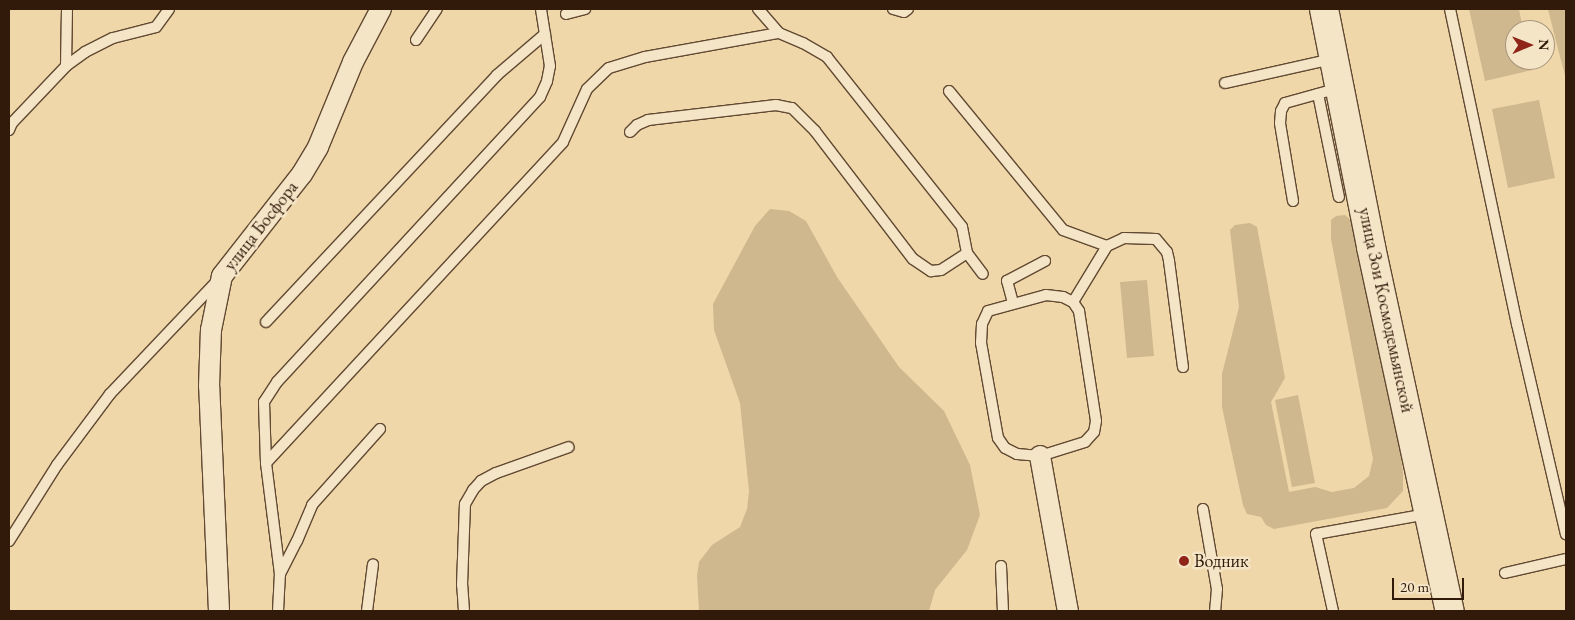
<!DOCTYPE html>
<html>
<head>
<meta charset="utf-8">
<style>
	body { margin:0 }
	#map { position:relative; width:1575px; height:620px; overflow:hidden; background:#efd7a9; font-family:"EB Garamond",serif }
	div>[style] { position:absolute }
	.green>* { inset:0; background:#cfb78e }
	.roads { filter:drop-shadow(1px 0 #614932) drop-shadow(-1px 0 #614932) drop-shadow(0 1px #614932) drop-shadow(0 -1px #614932) }
	.lane>* { height:10px; margin:-5px; padding:0 5px; transform-origin:5px; border-radius:5px; background:#f5e5c7 }
	.street>* { height:20px; margin:-10px; padding:0 10px; transform-origin:10px; border-radius:10px; background:#f5e5c7 }
	.secondary>* { height:28px; margin:-14px; padding:0 14px; transform-origin:14px; border-radius:14px; background:#f5e5c7 }
	.dots>* { width:14px; height:14px; translate:-50% -50%; box-sizing:border-box; border:2px solid #f5e5c7; border-radius:50% }
	span { translate:-50% -50%; white-space:nowrap; text-align:center; line-height:1.15; -webkit-text-stroke:5px #f5e5c7; paint-order:stroke }
	.street-label { font-size:18px; color:#321a0b }
	.poi-label { font-size:18px; color:#321a0b }
	.left { translate:0 -50%; text-align:left }
	.frame { position:absolute; inset:0; border:10px solid #321a0b; pointer-events:none }
	.north { position:absolute; left:1505px; top:20px; width:50px; height:50px; box-sizing:border-box; background:#f5e5c7; border:1px solid #a7947c; border-radius:50%; rotate:89deg; font-size:14px; font-weight:700; line-height:20px; text-align:center; color:#321a0b }
	.north::after { content:''; display:block; margin:auto; width:18px; height:22px; background:#8f2418; clip-path:polygon(50% 0,100% 100%,50% 72%,0 100%) }
	.scale { position:absolute; left:1392px; top:578px; width:72px; height:22px; box-sizing:border-box; border:2px solid #321a0b; border-top:0; padding-left:6px; font-size:15px; line-height:18px; white-space:nowrap; color:#321a0b; -webkit-text-stroke:4px #f5e5c7; paint-order:stroke }
</style>
</head>
<body>
<div id="map">
	<div class="green">
		<div style="clip-path:polygon(1469px 9px,1519px 9px,1523px 30px,1515px 30px,1515px 60px,1530px 60px,1532px 70px,1485px 81px)"></div>
		<div style="clip-path:polygon(1548px 9px,1566px 9px,1566px 79px,1558px 49px)"></div>
		<div style="clip-path:polygon(1539px 100px,1555px 178px,1508px 188px,1492px 109px)"></div>
		<div style="clip-path:polygon(770px 209px,789px 211px,806px 221px,837px 277px,899px 367px,944px 411px,970px 465px,980px 515px,967px 550px,935px 590px,929px 611px,699px 611px,697px 576px,699px 562px,712px 545px,740px 527px,747px 509px,749px 491px,740px 403px,714px 330px,713px 304px,755px 226px)"></div>
		<div style="clip-path:polygon(1345px 215px,1354px 223px,1398px 436px,1403px 473px,1403px 491px,1387px 508px,1274px 529px,1266px 525px,1261px 517px,1247px 514px,1243px 505px,1222px 407px,1222px 374px,1239px 307px,1230px 230px,1235px 225px,1250px 223px,1257px 227px,1285px 378px,1271px 402px,1289px 492px,1315px 487px,1332px 492px,1354px 488px,1369px 476px,1373px 459px,1331px 239px,1331px 220px,1336px 216px)"></div>
		<div style="clip-path:polygon(1147px 280px,1154px 356px,1127px 358px,1120px 282px)"></div>
		<div style="clip-path:polygon(1298px 395px,1315px 483px,1292px 487px,1275px 400px)"></div>
	</div>
	<div class="roads">
		<div class="lane">
			<div style="left:893px;top:9px;width:11px;rotate:15deg"></div>
			<div style="left:904px;top:12px;width:5px;rotate:-37deg"></div>
			<div style="left:1450px;top:9px;width:322px;rotate:78deg"></div>
			<div style="left:1517px;top:324px;width:216px;rotate:76.9deg"></div>
			<div style="left:566px;top:14px;width:20px;rotate:-15deg"></div>
			<div style="left:779px;top:33px;width:26px;rotate:23deg"></div>
			<div style="left:803px;top:43px;width:28px;rotate:30deg"></div>
			<div style="left:827px;top:57px;width:217px;rotate:51.5deg"></div>
			<div style="left:962px;top:227px;width:26px;rotate:79deg"></div>
			<div style="left:967px;top:253px;width:26px;rotate:53deg"></div>
			<div style="left:416px;top:40px;width:37px;rotate:-56deg"></div>
			<div style="left:66px;top:66px;width:24px;rotate:-36deg"></div>
			<div style="left:85px;top:52px;width:31px;rotate:-27deg"></div>
			<div style="left:113px;top:38px;width:44px;rotate:-14.3deg"></div>
			<div style="left:156px;top:27px;width:22px;rotate:-54deg"></div>
			<div style="left:1225px;top:83px;width:110px;rotate:-12.6deg"></div>
			<div style="left:949px;top:91px;width:180px;rotate:50.6deg"></div>
			<div style="left:1063px;top:230px;width:47px;rotate:20deg"></div>
			<div style="left:1318px;top:94px;width:105px;rotate:78.5deg"></div>
			<div style="left:9px;top:130px;width:8px;rotate:-67deg"></div>
			<div style="left:12px;top:123px;width:79px;rotate:-46.5deg"></div>
			<div style="left:66px;top:66px;width:57px;rotate:-89deg"></div>
			<div style="left:630px;top:132px;width:10px;rotate:-45deg"></div>
			<div style="left:637px;top:125px;width:12px;rotate:-24deg"></div>
			<div style="left:648px;top:120px;width:129px;rotate:-6.7deg"></div>
			<div style="left:776px;top:105px;width:16px;rotate:11deg"></div>
			<div style="left:792px;top:108px;width:33px;rotate:45deg"></div>
			<div style="left:815px;top:131px;width:161px;rotate:52.6deg"></div>
			<div style="left:913px;top:259px;width:22px;rotate:34deg"></div>
			<div style="left:931px;top:271px;width:10px;rotate:-6deg"></div>
			<div style="left:941px;top:270px;width:31px;rotate:-33deg"></div>
			<div style="left:1293px;top:201px;width:79px;rotate:-99.5deg"></div>
			<div style="left:1280px;top:123px;width:12px;rotate:-85deg"></div>
			<div style="left:1281px;top:111px;width:9px;rotate:-63deg"></div>
			<div style="left:1285px;top:103px;width:56px;rotate:-15.5deg"></div>
			<div style="left:1046px;top:295px;width:17px;rotate:7deg"></div>
			<div style="left:1063px;top:297px;width:11px;rotate:27deg"></div>
			<div style="left:1073px;top:302px;width:11px;rotate:56deg"></div>
			<div style="left:1079px;top:311px;width:111px;rotate:81.2deg"></div>
			<div style="left:1096px;top:421px;width:11px;rotate:100deg"></div>
			<div style="left:1094px;top:432px;width:13px;rotate:132deg"></div>
			<div style="left:1085px;top:442px;width:47px;rotate:162.7deg"></div>
			<div style="left:1040px;top:456px;width:23px;rotate:-175deg"></div>
			<div style="left:1017px;top:454px;width:13px;rotate:-153deg"></div>
			<div style="left:1005px;top:448px;width:12px;rotate:-125deg"></div>
			<div style="left:998px;top:438px;width:97px;rotate:-100.1deg"></div>
			<div style="left:981px;top:343px;width:19px;rotate:-87deg"></div>
			<div style="left:982px;top:324px;width:14px;rotate:-65deg"></div>
			<div style="left:988px;top:311px;width:60px;rotate:-15.4deg"></div>
			<div style="left:1073px;top:302px;width:66px;rotate:-58.7deg"></div>
			<div style="left:1107px;top:246px;width:19px;rotate:-25deg"></div>
			<div style="left:1124px;top:238px;width:32px;rotate:2deg"></div>
			<div style="left:1156px;top:239px;width:17px;rotate:50deg"></div>
			<div style="left:1167px;top:252px;width:9px;rotate:77deg"></div>
			<div style="left:1169px;top:261px;width:107px;rotate:82.5deg"></div>
			<div style="left:1013px;top:303px;width:23px;rotate:-105deg"></div>
			<div style="left:1007px;top:281px;width:43px;rotate:-27.8deg"></div>
			<div style="left:266px;top:322px;width:338px;rotate:-46.9deg"></div>
			<div style="left:497px;top:75px;width:63px;rotate:-40.5deg"></div>
			<div style="left:266px;top:463px;width:61px;rotate:-91.9deg"></div>
			<div style="left:264px;top:402px;width:24px;rotate:-57deg"></div>
			<div style="left:277px;top:382px;width:388px;rotate:-47.3deg"></div>
			<div style="left:540px;top:97px;width:17px;rotate:-66deg"></div>
			<div style="left:547px;top:81px;width:15px;rotate:-79deg"></div>
			<div style="left:550px;top:66px;width:58px;rotate:-99deg"></div>
			<div style="left:1203px;top:509px;width:81px;rotate:80.1deg"></div>
			<div style="left:1217px;top:589px;width:22px;rotate:95deg"></div>
			<div style="left:9px;top:541px;width:90px;rotate:-57.7deg"></div>
			<div style="left:57px;top:465px;width:89px;rotate:-53.3deg"></div>
			<div style="left:110px;top:394px;width:157px;rotate:-46.5deg"></div>
			<div style="left:1001px;top:566px;width:45px;rotate:87.5deg"></div>
			<div style="left:1505px;top:573px;width:63px;rotate:-12.9deg"></div>
			<div style="left:280px;top:574px;width:37px;rotate:-63deg"></div>
			<div style="left:297px;top:541px;width:39px;rotate:-67deg"></div>
			<div style="left:312px;top:505px;width:102px;rotate:-48.2deg"></div>
			<div style="left:278px;top:611px;width:37px;rotate:-87deg"></div>
			<div style="left:280px;top:574px;width:112px;rotate:-97.2deg"></div>
			<div style="left:266px;top:463px;width:437px;rotate:-47.2deg"></div>
			<div style="left:563px;top:142px;width:58px;rotate:-65.6deg"></div>
			<div style="left:587px;top:89px;width:30px;rotate:-44deg"></div>
			<div style="left:609px;top:68px;width:38px;rotate:-17deg"></div>
			<div style="left:645px;top:57px;width:136px;rotate:-10.2deg"></div>
			<div style="left:779px;top:33px;width:32px;rotate:-131deg"></div>
			<div style="left:367px;top:611px;width:47px;rotate:-82.7deg"></div>
			<div style="left:464px;top:611px;width:26px;rotate:-94deg"></div>
			<div style="left:462px;top:585px;width:81px;rotate:-87.9deg"></div>
			<div style="left:465px;top:504px;width:16px;rotate:-60deg"></div>
			<div style="left:473px;top:490px;width:12px;rotate:-48deg"></div>
			<div style="left:481px;top:481px;width:17px;rotate:-28deg"></div>
			<div style="left:496px;top:473px;width:77px;rotate:-19.6deg"></div>
			<div style="left:1333px;top:611px;width:79px;rotate:-102.4deg"></div>
			<div style="left:1316px;top:534px;width:113px;rotate:-10.2deg"></div>
		</div>
		<div class="street">
			<div style="left:1040px;top:456px;width:158px;rotate:79.8deg"></div>
			<div style="left:219px;top:611px;width:225px;rotate:-92.5deg"></div>
			<div style="left:209px;top:386px;width:56px;rotate:-88deg"></div>
			<div style="left:211px;top:330px;width:55px;rotate:-78.5deg"></div>
			<div style="left:222px;top:276px;width:130px;rotate:-51.9deg"></div>
			<div style="left:302px;top:174px;width:31px;rotate:-59deg"></div>
			<div style="left:318px;top:147px;width:92px;rotate:-67.6deg"></div>
			<div style="left:353px;top:62px;width:60px;rotate:-62.2deg"></div>
		</div>
		<div class="secondary">
			<div style="left:1324px;top:9px;width:243px;rotate:78.8deg"></div>
			<div style="left:1371px;top:247px;width:372px;rotate:77.8deg"></div>
		</div>
	</div>
	<div class="dots">
		<div style="left:1184px;top:561px;background:#8f2418"></div>
	</div>
	<div class="street-label">
		<span style="left:261px;top:226px;rotate:-52deg">улица Босфора</span>
		<span style="left:1386px;top:310px;rotate:78deg">улица Зои Космодемьянской</span>
	</div>
	<div class="poi-label">
		<span class="left" style="left:1194px;top:561px">Водник</span>
	</div>
	<div class="frame"></div>
	<div class="north">N</div>
	<div class="scale">20 m</div>
</div>
</body>
</html>
